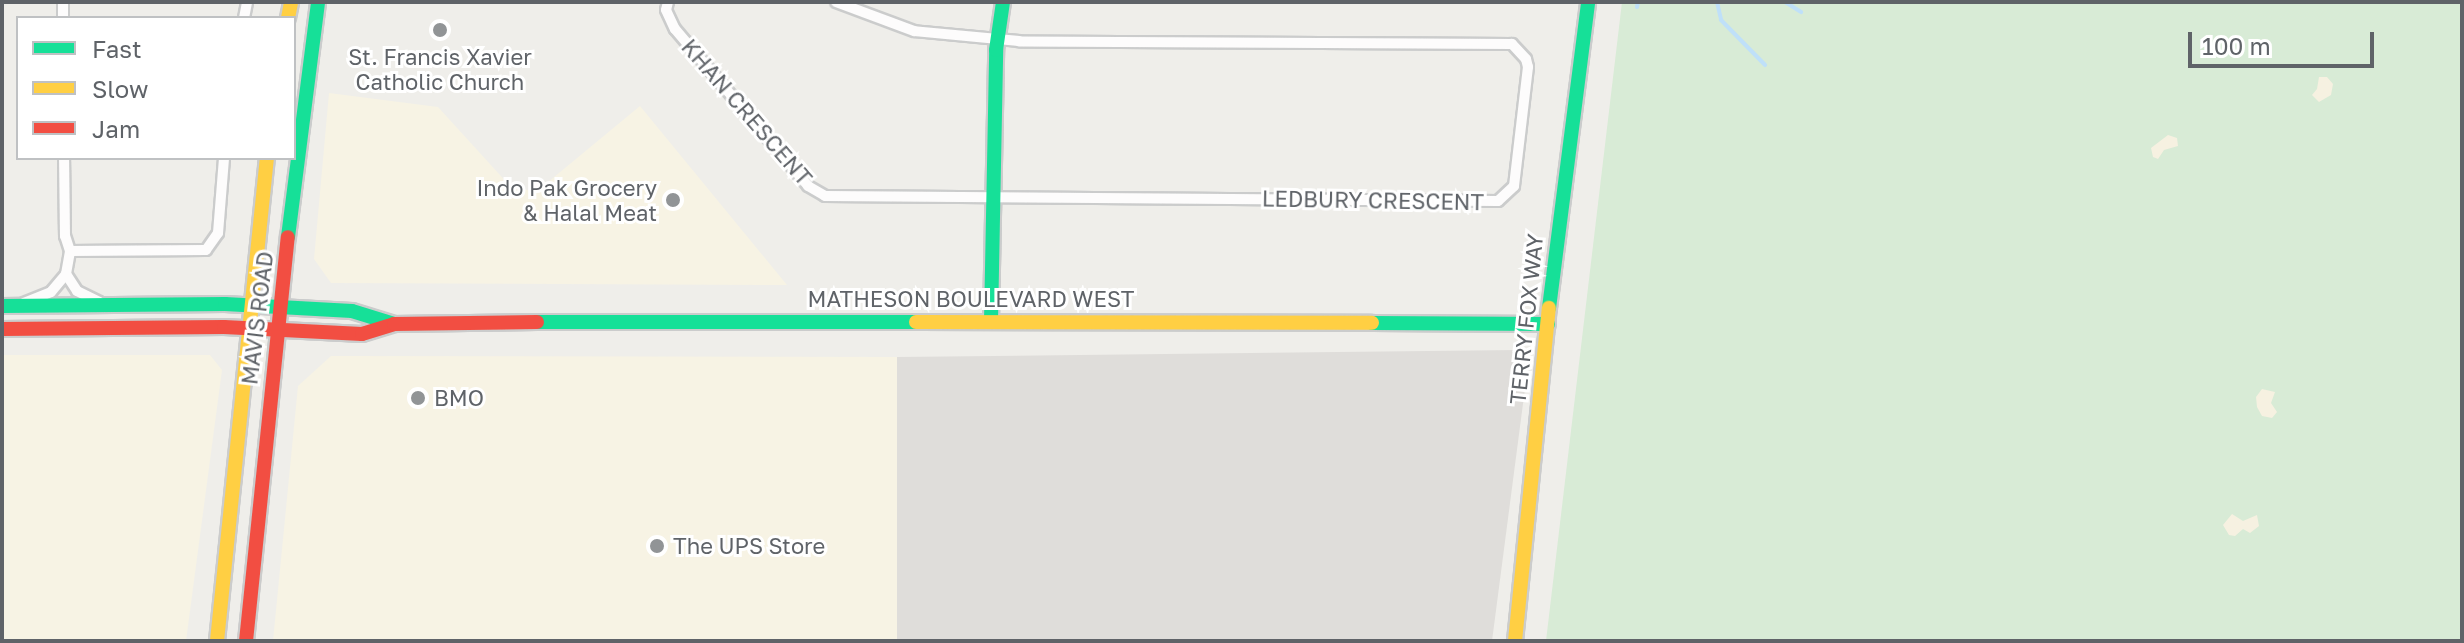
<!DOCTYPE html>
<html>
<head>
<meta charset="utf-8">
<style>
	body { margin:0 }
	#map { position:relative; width:2464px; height:643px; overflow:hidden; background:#efeeea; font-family:"Golos Text",sans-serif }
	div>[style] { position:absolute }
	.commercial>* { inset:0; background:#f7f3e4 }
	.industrial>* { inset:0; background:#dfddda }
	.green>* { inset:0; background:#d8ebd6 }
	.sand>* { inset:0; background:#f6f1e1 }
	.stream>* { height:4px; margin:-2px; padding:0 2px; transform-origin:2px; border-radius:2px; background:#bfe0f9 }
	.roads { filter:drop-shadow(2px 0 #cbcccc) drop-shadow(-2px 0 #cbcccc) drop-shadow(0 2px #cbcccc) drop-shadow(0 -2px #cbcccc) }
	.street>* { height:10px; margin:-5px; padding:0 5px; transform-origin:5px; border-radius:5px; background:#fdfcfc }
	.fast>* { height:14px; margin:-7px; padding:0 7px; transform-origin:7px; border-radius:7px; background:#16e098 }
	.slow>* { height:14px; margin:-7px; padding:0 7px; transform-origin:7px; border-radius:7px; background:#ffcf43 }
	.jam>* { height:14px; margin:-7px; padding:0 7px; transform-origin:7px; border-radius:7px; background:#f24e42 }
	.dots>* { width:22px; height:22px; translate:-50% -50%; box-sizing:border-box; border:4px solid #fff; border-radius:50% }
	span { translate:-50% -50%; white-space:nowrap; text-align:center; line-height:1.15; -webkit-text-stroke:6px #fff; paint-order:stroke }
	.poi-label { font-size:22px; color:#5f6368 }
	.right { translate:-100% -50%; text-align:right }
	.left { translate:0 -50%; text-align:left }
	.street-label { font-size:22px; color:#5f6368 }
	.frame { position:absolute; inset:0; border:4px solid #5f6368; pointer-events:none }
	.legend { position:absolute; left:16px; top:16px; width:280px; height:144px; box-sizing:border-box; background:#fff; border:2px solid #bfc1c3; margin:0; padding:10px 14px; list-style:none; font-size:24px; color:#5f6368 }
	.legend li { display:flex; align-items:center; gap:16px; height:40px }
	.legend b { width:40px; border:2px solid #bfc1c3 }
	.scale { position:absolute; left:2188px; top:32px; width:186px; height:36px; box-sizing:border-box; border:4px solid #5f6368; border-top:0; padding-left:10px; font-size:24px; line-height:28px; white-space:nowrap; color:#5f6368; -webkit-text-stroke:6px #fff; paint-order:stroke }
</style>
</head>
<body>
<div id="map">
	<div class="commercial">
		<div style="clip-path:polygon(329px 93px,438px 107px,510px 186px,536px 192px,640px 106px,787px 285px,331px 283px,314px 259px)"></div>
		<div style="clip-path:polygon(2px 355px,210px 355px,222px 370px,186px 641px,2px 641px)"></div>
		<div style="clip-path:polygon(331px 356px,897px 357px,897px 641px,273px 641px,298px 386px)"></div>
	</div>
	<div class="industrial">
		<div style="clip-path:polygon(1518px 350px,1527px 373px,1492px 641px,897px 641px,897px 357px)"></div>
	</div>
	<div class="green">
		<div style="clip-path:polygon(1622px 2px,2462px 2px,2462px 641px,1546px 641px)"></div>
	</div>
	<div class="sand">
		<div style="clip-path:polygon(2319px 77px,2327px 77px,2333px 84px,2331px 95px,2319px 102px,2312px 95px,2317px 89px)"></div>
		<div style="clip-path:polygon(2168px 135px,2177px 138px,2178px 146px,2164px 150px,2158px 159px,2153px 157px,2151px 148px)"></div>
		<div style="clip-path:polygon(2262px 389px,2275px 392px,2271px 403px,2277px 412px,2272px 418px,2262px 416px,2257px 407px,2256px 397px)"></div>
		<div style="clip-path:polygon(2232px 514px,2243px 521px,2257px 515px,2259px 526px,2250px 533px,2243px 529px,2235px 536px,2229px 535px,2223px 525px)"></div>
	</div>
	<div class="stream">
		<div style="left:1717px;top:2px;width:18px;rotate:77deg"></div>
		<div style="left:1721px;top:20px;width:63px;rotate:45.6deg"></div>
		<div style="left:1785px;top:2px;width:19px;rotate:32deg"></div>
		<div style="left:1637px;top:7px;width:5px;rotate:-79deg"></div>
	</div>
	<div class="roads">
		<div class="street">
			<div style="left:63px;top:2px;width:16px;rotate:90deg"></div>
			<div style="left:668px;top:2px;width:8px;rotate:104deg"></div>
			<div style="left:666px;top:10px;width:21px;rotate:65deg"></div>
			<div style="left:675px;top:29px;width:206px;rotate:49.7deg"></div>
			<div style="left:808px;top:186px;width:20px;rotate:30deg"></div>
			<div style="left:825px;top:196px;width:673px;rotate:0.43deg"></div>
			<div style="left:1498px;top:201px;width:22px;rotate:-43deg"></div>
			<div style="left:1514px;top:186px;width:120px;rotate:-83.3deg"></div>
			<div style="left:1528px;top:67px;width:8px;rotate:-104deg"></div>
			<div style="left:1526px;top:59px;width:21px;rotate:-133deg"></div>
			<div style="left:1512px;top:44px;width:493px;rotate:-179.7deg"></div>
			<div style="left:1019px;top:41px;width:105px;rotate:-174.6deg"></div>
			<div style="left:914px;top:31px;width:83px;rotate:-159.6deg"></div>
			<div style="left:244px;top:18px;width:16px;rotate:-79deg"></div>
			<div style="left:70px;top:251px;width:136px;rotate:-0.4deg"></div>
			<div style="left:206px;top:250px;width:21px;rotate:-55deg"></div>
			<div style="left:218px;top:233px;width:75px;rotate:-85.4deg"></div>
			<div style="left:66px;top:274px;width:20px;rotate:57deg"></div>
			<div style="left:77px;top:291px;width:25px;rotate:26deg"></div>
			<div style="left:24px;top:303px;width:29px;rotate:-22deg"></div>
			<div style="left:51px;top:292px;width:23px;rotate:-50deg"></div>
			<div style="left:66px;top:274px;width:23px;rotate:-80deg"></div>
			<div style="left:70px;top:251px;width:16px;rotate:-108deg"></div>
			<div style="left:65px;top:236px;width:78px;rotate:-90.7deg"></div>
		</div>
		<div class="fast">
			<div style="left:288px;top:237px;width:237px;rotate:-82.7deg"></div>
			<div style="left:2px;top:306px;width:223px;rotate:-0.5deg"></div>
			<div style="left:225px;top:304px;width:127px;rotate:3.2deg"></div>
			<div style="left:352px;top:311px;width:44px;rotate:17.2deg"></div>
			<div style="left:1549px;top:308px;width:308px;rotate:-82.7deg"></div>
			<div style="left:991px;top:321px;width:271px;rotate:-88.9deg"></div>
			<div style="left:996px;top:50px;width:49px;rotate:-81.7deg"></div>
			<div style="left:537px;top:322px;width:379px"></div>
			<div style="left:1372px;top:323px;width:176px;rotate:0.3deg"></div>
		</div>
		<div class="slow">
			<div style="left:288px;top:18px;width:16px;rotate:-79deg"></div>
			<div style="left:916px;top:322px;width:456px;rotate:0.1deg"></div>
			<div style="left:217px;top:641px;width:486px;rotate:-84.1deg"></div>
			<div style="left:1515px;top:641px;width:335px;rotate:-84.2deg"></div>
		</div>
		<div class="jam">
			<div style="left:2px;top:329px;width:222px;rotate:-0.5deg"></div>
			<div style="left:224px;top:327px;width:138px;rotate:2.9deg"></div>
			<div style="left:362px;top:334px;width:34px;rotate:-17deg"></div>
			<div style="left:394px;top:324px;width:143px;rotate:-0.8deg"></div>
			<div style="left:246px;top:641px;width:406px;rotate:-84.1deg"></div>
		</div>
	</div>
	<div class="dots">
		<div style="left:440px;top:30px;background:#919496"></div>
		<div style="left:673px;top:200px;background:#919496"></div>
		<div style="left:418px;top:398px;background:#919496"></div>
		<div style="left:657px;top:546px;background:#919496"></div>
	</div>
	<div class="poi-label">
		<span style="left:440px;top:69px">St. Francis Xavier<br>Catholic Church</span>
		<span class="right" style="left:657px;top:200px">Indo Pak Grocery<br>&amp; Halal Meat</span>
		<span class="left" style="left:434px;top:398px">BMO</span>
		<span class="left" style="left:673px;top:546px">The UPS Store</span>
	</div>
	<div class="street-label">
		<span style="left:747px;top:112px;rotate:49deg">KHAN CRESCENT</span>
		<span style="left:1373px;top:200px;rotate:1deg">LEDBURY CRESCENT</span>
		<span style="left:971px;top:299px">MATHESON BOULEVARD WEST</span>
		<span style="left:257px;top:318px;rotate:-83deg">MAVIS ROAD</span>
		<span style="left:1526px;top:319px;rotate:-84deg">TERRY FOX WAY</span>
	</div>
	<div class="frame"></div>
	<ul class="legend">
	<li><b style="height:10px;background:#16e098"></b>Fast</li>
	<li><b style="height:10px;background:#ffcf43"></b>Slow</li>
	<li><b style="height:10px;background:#f24e42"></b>Jam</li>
	</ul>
	<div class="scale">100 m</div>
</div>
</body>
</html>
